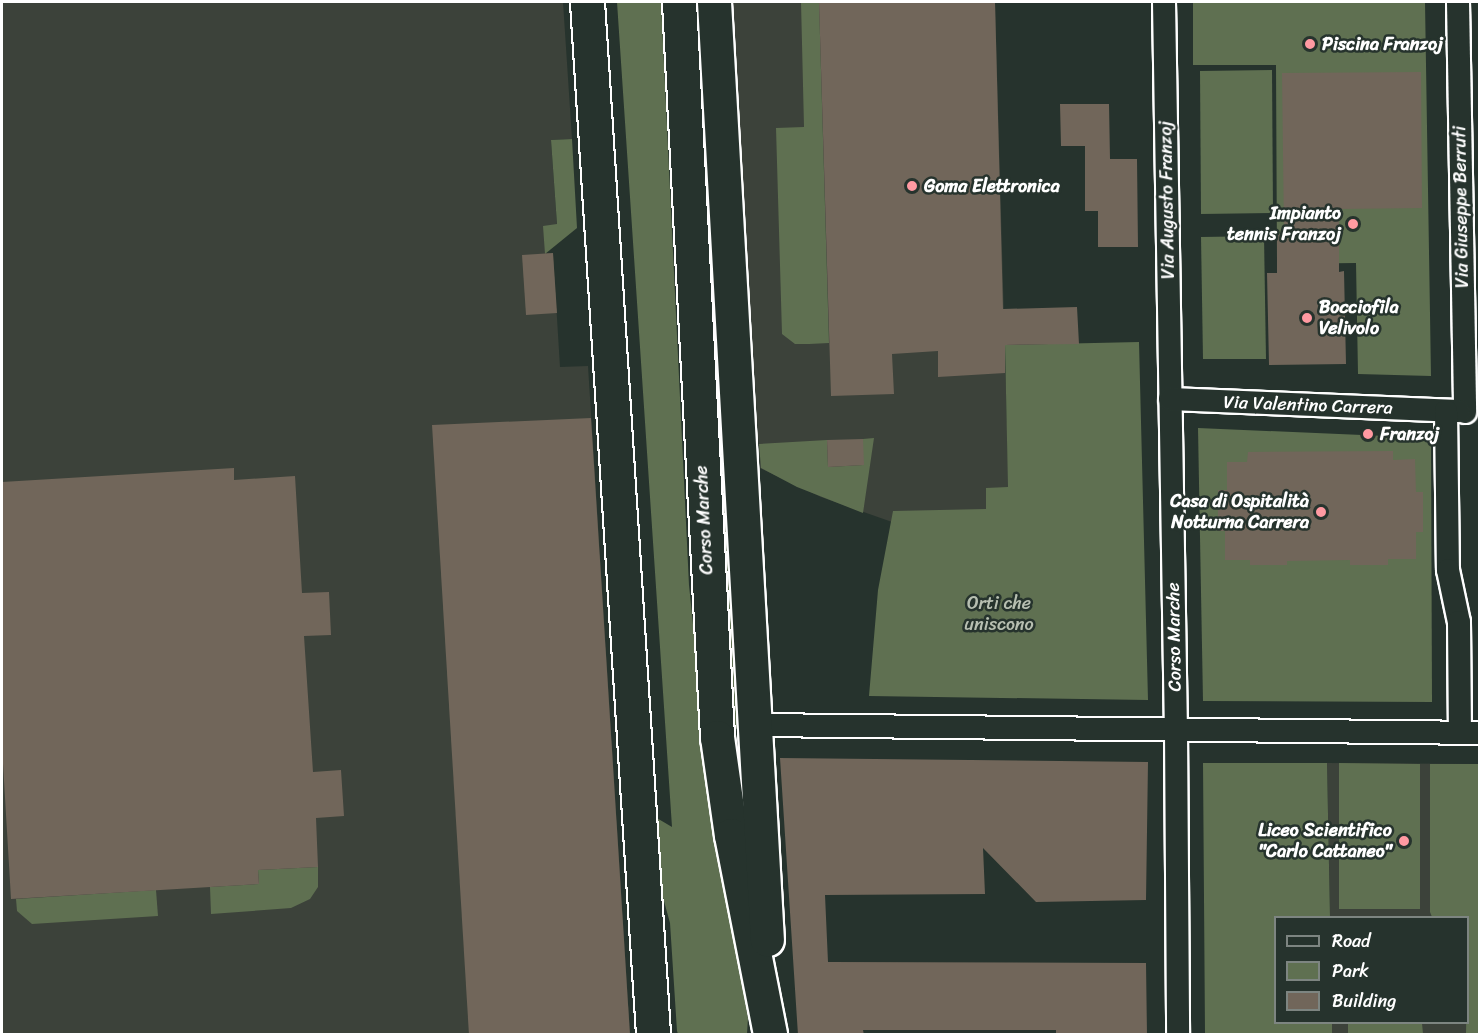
<!DOCTYPE html>
<html>
<head>
<meta charset="utf-8">
<style>
	body { margin:0 }
	#map { position:relative; width:1481px; height:1036px; overflow:hidden; background:#26332d; font-family:Sriracha,sans-serif }
	div>[style] { position:absolute }
	.built>* { inset:0; background:#3c423a }
	.green>* { inset:0; background:#5f7051 }
	.building>* { inset:0; background:#71665a }
	.roads { filter:drop-shadow(2px 0 #fff) drop-shadow(-2px 0 #fff) drop-shadow(0 2px #fff) drop-shadow(0 -2px #fff) }
	.minor>* { height:22px; margin:-11px; padding:0 11px; transform-origin:11px; border-radius:11px; background:#26332d }
	.primary>* { height:33px; margin:-16.5px; padding:0 16.5px; transform-origin:16.5px; border-radius:16.5px; background:#26332d }
	.dots>* { width:16px; height:16px; translate:-50% -50%; box-sizing:border-box; border:3px solid #26332d; border-radius:50% }
	span { translate:-50% -50%; white-space:nowrap; text-align:center; line-height:1.15; -webkit-text-stroke:5px #26332d; paint-order:stroke }
	.poi-label { font-size:18px; color:#fff; font-weight:700 }
	.left { translate:0 -50%; text-align:left }
	.right { translate:-100% -50%; text-align:right }
	.street-label { font-size:18px; color:#fff }
	.park-label { font-size:18px; color:#b7bfb1 }
	.frame { position:absolute; inset:0; border:3px solid #fff; pointer-events:none }
	.legend { position:absolute; left:1274px; top:916px; width:195px; height:108px; box-sizing:border-box; background:#26332d; border:2px solid #7d8581; margin:0; padding:8px 10px; list-style:none; font-size:18px; color:#fff }
	.legend li { display:flex; align-items:center; gap:12px; height:30px }
	.legend b { width:30px; border:2px solid #7d8581 }
</style>
</head>
<body>
<div id="map">
	<div class="built">
		<div style="clip-path:polygon(2px 2px,563px 2px,572px 139px,551px 140px,557px 225px,545px 253px,553px 253px,560px 367px,588px 366px,630px 1034px,2px 1034px)"></div>
		<div style="clip-path:polygon(732px 2px,995px 2px,1010px 530px,962px 532px,892px 522px,821px 497px,760px 468px)"></div>
		<div style="clip-path:polygon(1327px 763px,1479px 764px,1479px 1034px,1332px 1034px,1332px 1023px,1468px 1022px,1468px 918px,1330px 917px)"></div>
	</div>
	<div class="green">
		<div style="clip-path:polygon(617px 2px,663px 2px,661px 2px,689px 585px,713px 820px,748px 1018px,747px 1034px,678px 1034px,677px 1031px,670px 923px,659px 883px,650px 814px,672px 827px)"></div>
		<div style="clip-path:polygon(697px 2px,704px 2px,734px 581px,738px 728px,734px 730px,731px 725px,723px 603px,726px 583px)"></div>
		<div style="clip-path:polygon(801px 2px,819px 2px,829px 343px,809px 344px,795px 344px,782px 334px,776px 128px,804px 127px)"></div>
		<div style="clip-path:polygon(1193px 2px,1425px 2px,1431px 376px,1358px 374px,1356px 263px,1277px 264px,1276px 65px,1193px 65px)"></div>
		<div style="clip-path:polygon(1272px 70px,1273px 213px,1201px 214px,1200px 71px)"></div>
		<div style="clip-path:polygon(572px 139px,577px 228px,545px 254px,543px 226px,557px 224px,551px 140px)"></div>
		<div style="clip-path:polygon(1264px 236px,1266px 359px,1203px 359px,1201px 237px)"></div>
		<div style="clip-path:polygon(1139px 342px,1148px 700px,869px 696px,878px 590px,893px 511px,986px 509px,986px 488px,1008px 487px,1005px 345px)"></div>
		<div style="clip-path:polygon(1198px 428px,1431px 438px,1432px 702px,1203px 701px)"></div>
		<div style="clip-path:polygon(874px 438px,863px 513px,797px 487px,761px 468px,759px 444px,827px 440px,828px 467px,863px 465px,863px 439px)"></div>
		<div style="clip-path:polygon(1203px 763px,1327px 763px,1330px 917px,1276px 918px,1276px 1022px,1332px 1023px,1332px 1034px,1205px 1034px)"></div>
		<div style="clip-path:polygon(1339px 763px,1420px 764px,1420px 909px,1339px 909px)"></div>
		<div style="clip-path:polygon(1430px 764px,1479px 764px,1479px 1034px,1466px 1034px,1468px 918px,1432px 917px,1430px 912px)"></div>
		<div style="clip-path:polygon(318px 867px,318px 887px,310px 899px,291px 908px,211px 914px,210px 887px,259px 884px,258px 870px)"></div>
		<div style="clip-path:polygon(156px 890px,158px 916px,32px 924px,17px 911px,16px 899px)"></div>
		<div style="clip-path:polygon(1348px 1023px,1422px 1023px,1423px 1034px,1348px 1034px)"></div>
	</div>
	<div class="building">
		<div style="clip-path:polygon(819px 2px,995px 2px,1003px 309px,1077px 307px,1079px 344px,1005px 345px,1005px 373px,938px 377px,938px 351px,892px 354px,894px 394px,831px 396px)"></div>
		<div style="clip-path:polygon(1421px 72px,1422px 208px,1339px 209px,1339px 272px,1344px 271px,1346px 364px,1269px 365px,1267px 273px,1277px 273px,1277px 234px,1284px 234px,1282px 73px)"></div>
		<div style="clip-path:polygon(1060px 104px,1109px 104px,1110px 159px,1137px 159px,1138px 247px,1098px 247px,1098px 211px,1085px 211px,1085px 146px,1061px 146px)"></div>
		<div style="clip-path:polygon(553px 253px,557px 313px,526px 315px,522px 255px)"></div>
		<div style="clip-path:polygon(591px 418px,630px 1035px,469px 1035px,432px 425px)"></div>
		<div style="clip-path:polygon(863px 439px,864px 465px,828px 467px,827px 440px)"></div>
		<div style="clip-path:polygon(1393px 451px,1393px 460px,1415px 459px,1416px 492px,1423px 492px,1423px 532px,1416px 532px,1416px 559px,1388px 559px,1388px 565px,1350px 565px,1350px 560px,1287px 561px,1287px 565px,1250px 565px,1250px 560px,1225px 560px,1225px 531px,1218px 531px,1218px 490px,1227px 490px,1227px 462px,1247px 462px,1248px 452px)"></div>
		<div style="clip-path:polygon(234px 468px,234px 480px,295px 476px,302px 593px,329px 592px,331px 635px,304px 636px,313px 772px,341px 770px,344px 816px,316px 818px,318px 867px,258px 870px,259px 884px,11px 899px,2px 747px,2px 482px)"></div>
		<div style="clip-path:polygon(780px 758px,1148px 762px,1146px 900px,1036px 902px,983px 848px,985px 894px,825px 895px,828px 962px,1146px 963px,1147px 1035px,1056px 1035px,1056px 1030px,863px 1030px,864px 1035px,798px 1035px)"></div>
	</div>
	<div class="roads">
		<div class="minor">
			<div style="left:1164px;top:2px;width:729px;rotate:89.06deg"></div>
			<div style="left:1176px;top:731px;width:303px;rotate:89.6deg"></div>
			<div style="left:1458px;top:2px;width:410px;rotate:89deg"></div>
			<div style="left:1170px;top:399px;width:289px;rotate:2.4deg"></div>
			<div style="left:1446px;top:411px;width:159px;rotate:89.3deg"></div>
			<div style="left:1448px;top:570px;width:53px;rotate:78.1deg"></div>
			<div style="left:1459px;top:622px;width:110px;rotate:89.5deg"></div>
			<div style="left:757px;top:725px;width:723px;rotate:0.63deg"></div>
		</div>
		<div class="primary">
			<div style="left:587px;top:2px;width:1034px;rotate:86.34deg"></div>
			<div style="left:679px;top:2px;width:736px;rotate:87.04deg"></div>
			<div style="left:717px;top:737px;width:99px;rotate:81.9deg"></div>
			<div style="left:731px;top:835px;width:203px;rotate:78.9deg"></div>
			<div style="left:714px;top:2px;width:939px;rotate:86.77deg"></div>
		</div>
	</div>
	<div class="dots">
		<div style="left:1310px;top:44px;background:#ff9aa2"></div>
		<div style="left:912px;top:186px;background:#ff9aa2"></div>
		<div style="left:1353px;top:224px;background:#ff9aa2"></div>
		<div style="left:1307px;top:318px;background:#ff9aa2"></div>
		<div style="left:1368px;top:434px;background:#ff9aa2"></div>
		<div style="left:1321px;top:512px;background:#ff9aa2"></div>
		<div style="left:1404px;top:841px;background:#ff9aa2"></div>
	</div>
	<div class="poi-label">
		<span class="left" style="left:1322px;top:44px">Piscina Franzoj</span>
		<span class="left" style="left:924px;top:186px">Goma Elettronica</span>
		<span class="right" style="left:1341px;top:224px">Impianto<br>tennis Franzoj</span>
		<span class="left" style="left:1319px;top:318px">Bocciofila<br>Velivolo</span>
		<span class="left" style="left:1380px;top:434px">Franzoj</span>
		<span class="right" style="left:1309px;top:512px">Casa di Ospitalità<br>Notturna Carrera</span>
		<span class="right" style="left:1392px;top:841px">Liceo Scientifico<br>"Carlo Cattaneo"</span>
	</div>
	<div class="street-label">
		<span style="left:1167px;top:200px;rotate:-91deg">Via Augusto Franzoj</span>
		<span style="left:1461px;top:207px;rotate:-91deg">Via Giuseppe Berruti</span>
		<span style="left:1308px;top:405px;rotate:2deg">Via Valentino Carrera</span>
		<span style="left:704px;top:520px;rotate:-93deg">Corso Marche</span>
		<span style="left:1174px;top:637px;rotate:-91deg">Corso Marche</span>
	</div>
	<div class="park-label">
		<span style="left:999px;top:614px">Orti che<br>uniscono</span>
	</div>
	<div class="frame"></div>
	<ul class="legend">
	<li><b style="height:8px;background:#26332d"></b>Road</li>
	<li><b style="height:16px;background:#5f7051"></b>Park</li>
	<li><b style="height:16px;background:#71665a"></b>Building</li>
	</ul>
</div>
</body>
</html>
